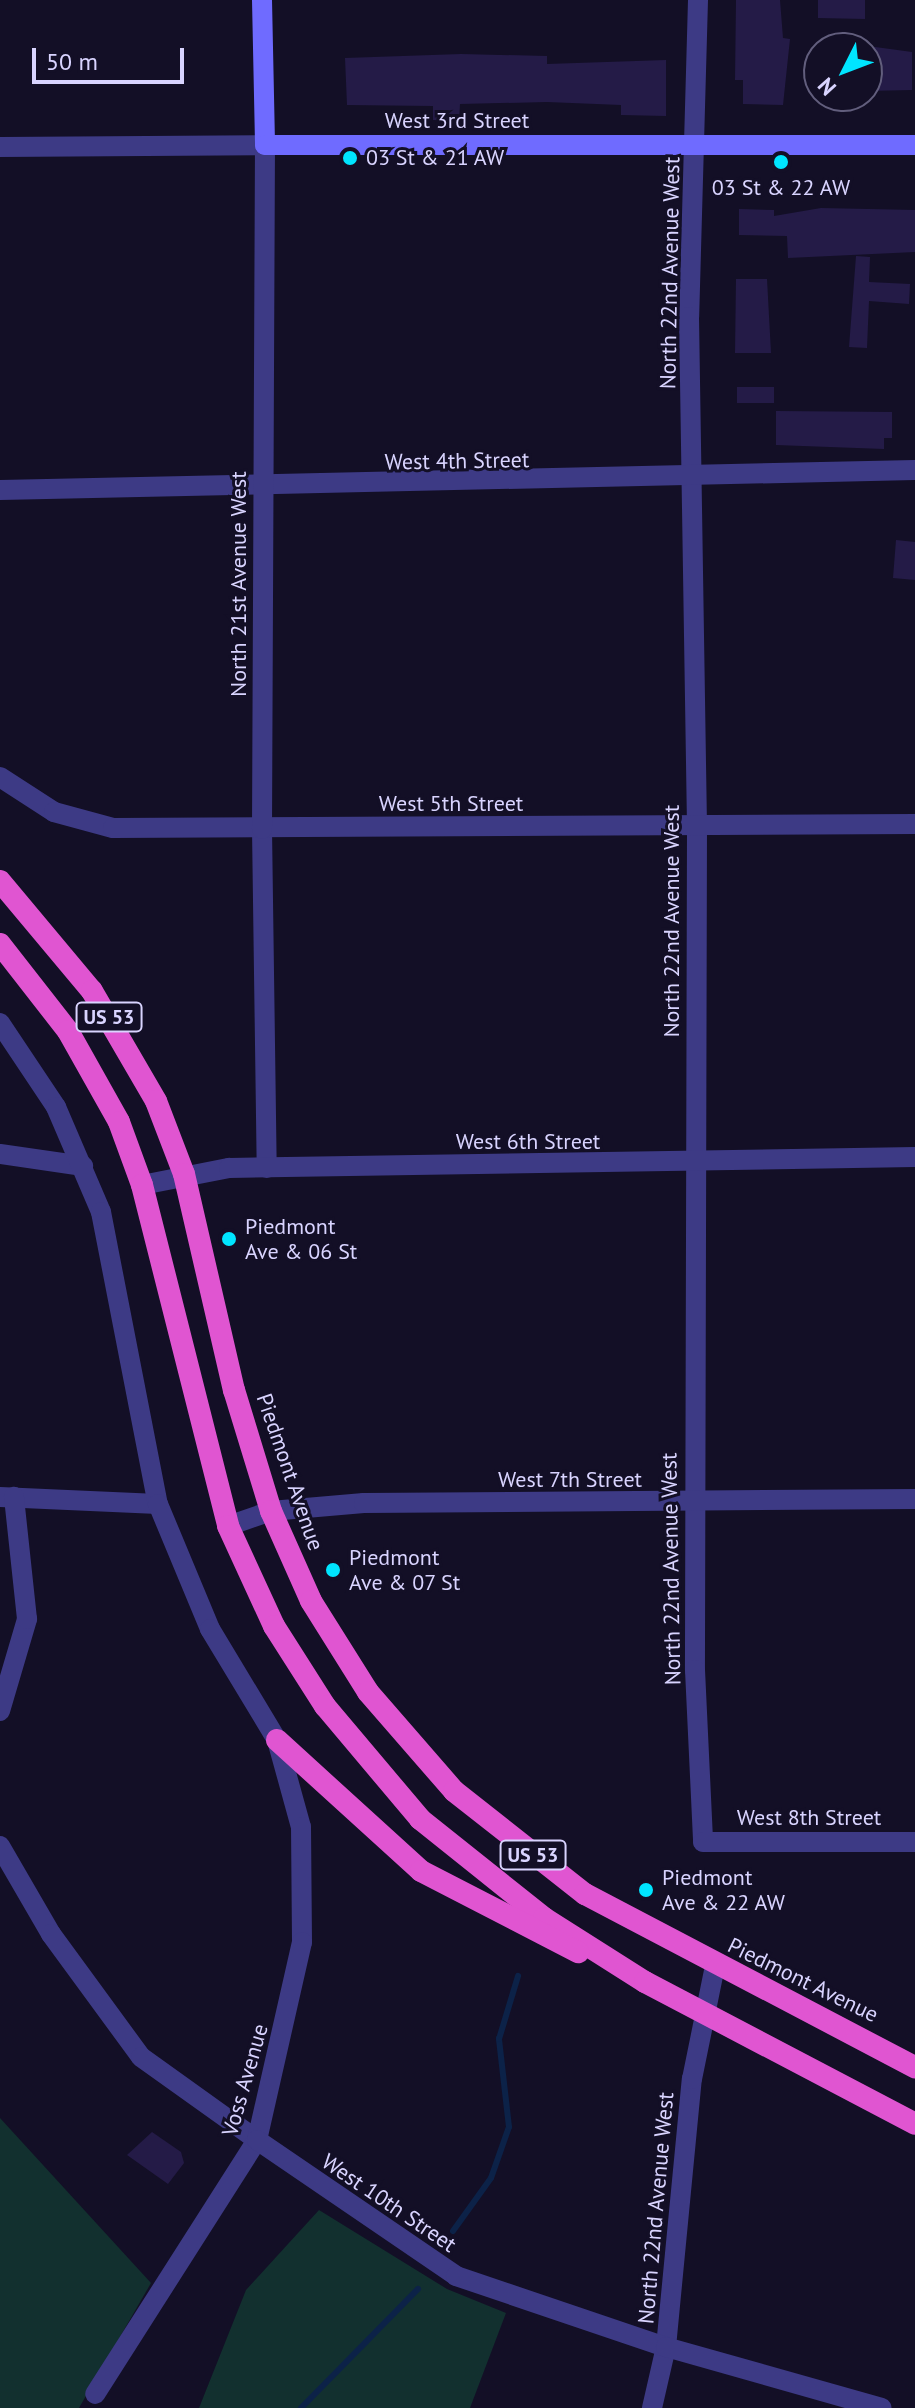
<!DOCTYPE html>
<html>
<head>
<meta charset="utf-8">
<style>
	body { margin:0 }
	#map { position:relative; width:915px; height:2408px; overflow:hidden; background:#130f26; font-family:"PT Sans",sans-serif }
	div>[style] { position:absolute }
	.green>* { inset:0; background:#12302f }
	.stream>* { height:6px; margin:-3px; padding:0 3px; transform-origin:3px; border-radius:3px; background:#0c2248 }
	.building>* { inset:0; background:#241b47 }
	.minor>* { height:20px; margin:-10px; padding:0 10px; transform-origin:10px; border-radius:10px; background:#3d3a85 }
	.tertiary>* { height:20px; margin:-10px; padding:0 10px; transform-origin:10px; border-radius:10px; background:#3d3a85 }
	.secondary>* { height:20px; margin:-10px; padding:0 10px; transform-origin:10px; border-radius:10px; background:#6f6bff }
	.trunk>* { height:22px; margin:-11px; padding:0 11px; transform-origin:11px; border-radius:11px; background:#e055d1 }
	.dots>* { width:22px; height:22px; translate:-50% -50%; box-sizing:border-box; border:4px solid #130f26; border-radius:50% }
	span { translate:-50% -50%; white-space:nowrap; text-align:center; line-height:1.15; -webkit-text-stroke:6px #130f26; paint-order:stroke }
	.shield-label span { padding:2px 6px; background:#130f26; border:2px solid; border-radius:6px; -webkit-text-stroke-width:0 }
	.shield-label { font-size:20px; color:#d9d4ff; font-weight:700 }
	.street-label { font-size:22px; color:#d9d4ff }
	.poi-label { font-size:22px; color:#d9d4ff }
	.left { translate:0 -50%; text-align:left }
	.north { position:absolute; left:803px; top:32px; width:80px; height:80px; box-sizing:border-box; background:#130f26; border:2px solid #625e7d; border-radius:50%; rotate:228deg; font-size:22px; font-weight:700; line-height:32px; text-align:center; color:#d9d4ff }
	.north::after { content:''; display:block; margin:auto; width:28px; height:36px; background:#00e5ff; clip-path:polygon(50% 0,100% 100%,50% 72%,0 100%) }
	.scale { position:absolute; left:32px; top:48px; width:152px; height:36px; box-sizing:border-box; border:4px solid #d9d4ff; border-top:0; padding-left:10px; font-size:24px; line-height:28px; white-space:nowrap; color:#d9d4ff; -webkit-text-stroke:6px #130f26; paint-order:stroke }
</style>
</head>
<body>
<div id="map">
	<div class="green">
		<div style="clip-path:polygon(0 2118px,151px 2283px,79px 2408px,0 2408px)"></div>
		<div style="clip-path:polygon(319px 2210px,447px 2289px,506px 2313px,470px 2408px,199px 2408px,246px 2290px)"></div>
	</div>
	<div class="stream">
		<div style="left:453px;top:2231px;width:65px;rotate:-54.4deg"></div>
		<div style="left:491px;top:2178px;width:54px;rotate:-70.6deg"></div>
		<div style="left:509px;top:2127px;width:89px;rotate:-96.5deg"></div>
		<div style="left:499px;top:2039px;width:66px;rotate:-73.2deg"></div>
		<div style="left:301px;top:2408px;width:167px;rotate:-45.5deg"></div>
	</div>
	<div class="building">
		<div style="clip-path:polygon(736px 0,780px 0,783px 38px,790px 39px,783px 105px,743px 104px,743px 80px,735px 80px)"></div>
		<div style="clip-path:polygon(818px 0,865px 0,865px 19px,818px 18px)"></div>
		<div style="clip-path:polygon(868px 46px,912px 52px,912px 90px,867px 91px)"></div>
		<div style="clip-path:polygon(461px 54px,547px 56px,547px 64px,666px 60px,666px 116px,621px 115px,621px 105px,547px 102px,460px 104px,459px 121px,433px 120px,433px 106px,347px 105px,345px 58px)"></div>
		<div style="clip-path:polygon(821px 208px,915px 210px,915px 252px,788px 258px,787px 236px,739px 235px,739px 209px,774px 210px,774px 216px)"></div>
		<div style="clip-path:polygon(856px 256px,870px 257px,869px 282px,910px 284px,909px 304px,869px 301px,867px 348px,849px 347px)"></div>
		<div style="clip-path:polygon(736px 279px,767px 279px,771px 353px,735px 353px)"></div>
		<div style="clip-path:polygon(737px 387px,774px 387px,774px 403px,737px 403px)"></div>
		<div style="clip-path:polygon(776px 411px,892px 412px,892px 438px,884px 438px,884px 449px,776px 445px)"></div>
		<div style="clip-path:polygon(896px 540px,915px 542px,915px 580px,893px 578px)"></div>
		<div style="clip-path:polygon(152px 2132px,181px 2152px,184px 2163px,168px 2184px,127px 2155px)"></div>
	</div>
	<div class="minor">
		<div style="left:698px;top:0;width:317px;rotate:91.6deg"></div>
		<div style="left:689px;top:317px;width:509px;rotate:89.1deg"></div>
		<div style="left:697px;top:826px;width:844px;rotate:90.14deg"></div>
		<div style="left:695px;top:1670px;width:172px;rotate:87.3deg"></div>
		<div style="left:703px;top:1842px;width:212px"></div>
		<div style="left:0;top:147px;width:265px;rotate:-0.4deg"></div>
		<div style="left:0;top:490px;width:915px;rotate:-1.25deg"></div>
		<div style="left:262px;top:829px;width:339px;rotate:89.2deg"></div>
		<div style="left:0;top:1154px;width:84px;rotate:8.2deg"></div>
		<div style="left:142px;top:1185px;width:89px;rotate:-11.1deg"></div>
		<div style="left:229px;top:1168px;width:686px;rotate:-0.92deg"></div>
		<div style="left:0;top:1497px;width:158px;rotate:2.5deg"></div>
		<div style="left:228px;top:1526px;width:46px;rotate:-19.2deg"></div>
		<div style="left:271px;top:1511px;width:93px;rotate:-4.9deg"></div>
		<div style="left:364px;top:1503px;width:551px;rotate:-0.42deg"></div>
		<div style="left:0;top:1711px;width:96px;rotate:-73.6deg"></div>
		<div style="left:27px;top:1619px;width:123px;rotate:-96.1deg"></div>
		<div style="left:0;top:1846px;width:102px;rotate:59.9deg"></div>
		<div style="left:51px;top:1934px;width:152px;rotate:53.8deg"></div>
		<div style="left:141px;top:2057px;width:143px;rotate:35.6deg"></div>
		<div style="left:257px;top:2140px;width:301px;rotate:122.5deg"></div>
		<div style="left:652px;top:2408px;width:63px;rotate:-77.1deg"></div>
		<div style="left:666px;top:2347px;width:269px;rotate:-84.5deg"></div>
		<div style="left:692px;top:2079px;width:115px;rotate:-78.5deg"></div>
	</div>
	<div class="tertiary">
		<div style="left:0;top:777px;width:64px;rotate:32.9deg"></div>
		<div style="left:54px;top:812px;width:61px;rotate:15.2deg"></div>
		<div style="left:113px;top:828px;width:802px;rotate:-0.29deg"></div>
		<div style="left:262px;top:829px;width:684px;rotate:-89.75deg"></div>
		<div style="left:0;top:1023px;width:101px;rotate:56.3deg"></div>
		<div style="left:56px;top:1107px;width:114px;rotate:66.8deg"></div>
		<div style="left:101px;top:1212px;width:298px;rotate:79deg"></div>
		<div style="left:158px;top:1504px;width:135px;rotate:67.4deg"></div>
		<div style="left:210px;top:1629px;width:130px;rotate:58.9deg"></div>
		<div style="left:277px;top:1740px;width:90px;rotate:74.6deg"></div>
		<div style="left:301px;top:1827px;width:115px;rotate:89.5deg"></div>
		<div style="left:302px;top:1942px;width:203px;rotate:102.8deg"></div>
		<div style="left:257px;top:2140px;width:241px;rotate:34.3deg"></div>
		<div style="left:456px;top:2276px;width:222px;rotate:18.7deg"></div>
		<div style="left:666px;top:2347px;width:224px;rotate:15.8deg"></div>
	</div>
	<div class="secondary">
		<div style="left:262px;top:0;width:145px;rotate:88.8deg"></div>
		<div style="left:265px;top:145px;width:650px"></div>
	</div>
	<div class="trunk">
		<div style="left:0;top:881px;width:143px;rotate:50.1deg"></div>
		<div style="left:92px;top:991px;width:127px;rotate:59.8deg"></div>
		<div style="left:156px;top:1101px;width:78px;rotate:69deg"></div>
		<div style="left:184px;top:1174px;width:222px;rotate:77deg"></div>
		<div style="left:234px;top:1390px;width:127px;rotate:73deg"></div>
		<div style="left:271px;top:1511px;width:98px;rotate:66deg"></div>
		<div style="left:311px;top:1601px;width:107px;rotate:57.9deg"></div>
		<div style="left:368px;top:1692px;width:131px;rotate:49deg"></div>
		<div style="left:454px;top:1791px;width:167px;rotate:38.2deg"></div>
		<div style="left:585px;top:1894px;width:373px;rotate:27.7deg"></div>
		<div style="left:0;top:944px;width:110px;rotate:52deg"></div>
		<div style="left:68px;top:1031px;width:104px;rotate:60.7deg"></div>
		<div style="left:119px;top:1122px;width:67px;rotate:69.9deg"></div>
		<div style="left:142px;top:1185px;width:352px;rotate:75.8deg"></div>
		<div style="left:228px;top:1526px;width:110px;rotate:65.3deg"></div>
		<div style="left:274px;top:1626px;width:95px;rotate:57.5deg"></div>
		<div style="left:325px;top:1706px;width:148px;rotate:49.9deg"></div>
		<div style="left:420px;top:1819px;width:159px;rotate:38.6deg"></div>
		<div style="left:544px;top:1918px;width:120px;rotate:32.4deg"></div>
		<div style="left:645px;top:1982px;width:305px;rotate:27.7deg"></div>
		<div style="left:277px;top:1740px;width:195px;rotate:42.3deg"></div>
		<div style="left:421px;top:1871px;width:177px;rotate:27.3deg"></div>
	</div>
	<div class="dots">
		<div style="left:350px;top:158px;background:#00e5ff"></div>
		<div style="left:781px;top:162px;background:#00e5ff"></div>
		<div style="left:229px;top:1239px;background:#00e5ff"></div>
		<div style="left:333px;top:1570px;background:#00e5ff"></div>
		<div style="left:646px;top:1890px;background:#00e5ff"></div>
	</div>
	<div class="shield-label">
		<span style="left:109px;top:1017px">US 53</span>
		<span style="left:533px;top:1855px">US 53</span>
	</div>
	<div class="street-label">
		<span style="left:457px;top:121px">West 3rd Street</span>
		<span style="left:670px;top:273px;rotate:-89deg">North 22nd Avenue West</span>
		<span style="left:457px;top:461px;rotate:-1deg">West 4th Street</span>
		<span style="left:239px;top:584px;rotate:-90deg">North 21st Avenue West</span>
		<span style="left:451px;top:804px">West 5th Street</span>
		<span style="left:672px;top:921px;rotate:-90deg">North 22nd Avenue West</span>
		<span style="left:528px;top:1142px">West 6th Street</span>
		<span style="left:290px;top:1472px;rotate:71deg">Piedmont Avenue</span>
		<span style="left:570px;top:1480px">West 7th Street</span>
		<span style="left:671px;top:1569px;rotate:-91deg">North 22nd Avenue West</span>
		<span style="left:809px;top:1818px">West 8th Street</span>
		<span style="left:803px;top:1980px;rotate:26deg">Piedmont Avenue</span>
		<span style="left:245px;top:2080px;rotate:-74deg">Voss Avenue</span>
		<span style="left:389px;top:2203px;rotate:34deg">West 10th Street</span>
		<span style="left:656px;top:2208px;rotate:-85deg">North 22nd Avenue West</span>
	</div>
	<div class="poi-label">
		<span class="left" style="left:366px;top:158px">03 St &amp; 21 AW</span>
		<span style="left:781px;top:188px">03 St &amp; 22 AW</span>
		<span class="left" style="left:245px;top:1239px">Piedmont<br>Ave &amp; 06 St</span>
		<span class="left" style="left:349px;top:1570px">Piedmont<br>Ave &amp; 07 St</span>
		<span class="left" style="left:662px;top:1890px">Piedmont<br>Ave &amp; 22 AW</span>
	</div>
	<div class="north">N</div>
	<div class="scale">50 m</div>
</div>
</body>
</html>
